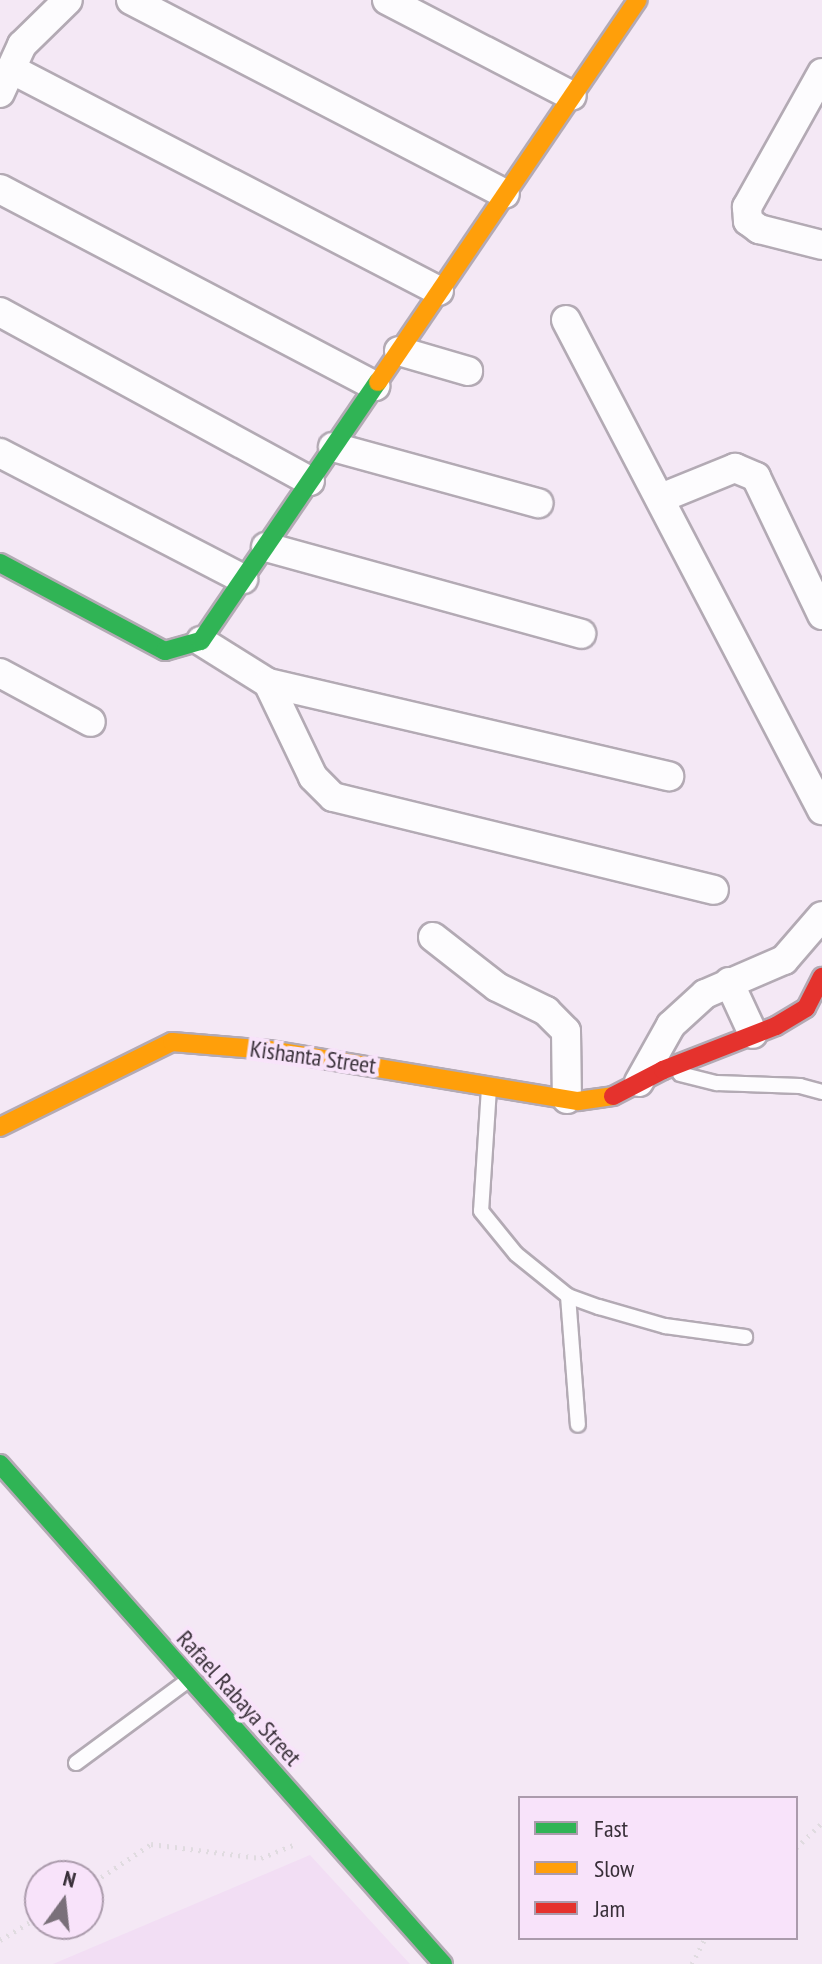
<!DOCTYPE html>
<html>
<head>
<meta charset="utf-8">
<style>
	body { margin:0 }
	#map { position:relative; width:822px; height:1964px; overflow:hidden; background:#f4e8f5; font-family:"PT Sans Narrow",sans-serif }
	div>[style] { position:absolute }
	.built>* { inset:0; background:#f2def4 }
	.path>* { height:5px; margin-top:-2.5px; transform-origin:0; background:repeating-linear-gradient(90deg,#e0dbe0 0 2px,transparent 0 8px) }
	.roads { filter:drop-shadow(2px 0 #b3aab4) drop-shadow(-2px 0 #b3aab4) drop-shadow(0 2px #b3aab4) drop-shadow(0 -2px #b3aab4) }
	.lane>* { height:14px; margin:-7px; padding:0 7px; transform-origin:7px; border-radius:7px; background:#fdfcfe }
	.street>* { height:28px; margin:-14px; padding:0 14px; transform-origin:14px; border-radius:14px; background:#fdfcfe }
	.fast>* { height:18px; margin:-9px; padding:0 9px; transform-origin:9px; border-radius:9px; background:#30b455 }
	.slow>* { height:18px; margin:-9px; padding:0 9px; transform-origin:9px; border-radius:9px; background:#ff9f0a }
	.jam>* { height:18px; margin:-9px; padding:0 9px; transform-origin:9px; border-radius:9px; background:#e5322d }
	span { translate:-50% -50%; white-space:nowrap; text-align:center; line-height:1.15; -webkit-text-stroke:8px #f8e3fa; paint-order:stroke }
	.street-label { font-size:24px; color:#382f38 }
	.legend { position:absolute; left:518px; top:1796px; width:280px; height:144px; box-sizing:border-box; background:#f8e3fa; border:2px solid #ab9bac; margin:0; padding:10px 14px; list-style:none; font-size:24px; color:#382f38 }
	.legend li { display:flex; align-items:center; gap:16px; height:40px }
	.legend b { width:40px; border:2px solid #ab9bac }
	.north { position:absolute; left:24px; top:1860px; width:80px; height:80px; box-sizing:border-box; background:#f8e3fa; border:2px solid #ab9bac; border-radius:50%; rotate:15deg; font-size:22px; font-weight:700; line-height:32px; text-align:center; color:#382f38 }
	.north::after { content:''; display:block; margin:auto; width:28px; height:36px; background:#7a707a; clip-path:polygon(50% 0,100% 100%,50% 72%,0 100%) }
</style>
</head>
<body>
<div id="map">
	<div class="built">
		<div style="clip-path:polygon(310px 1855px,410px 1964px,53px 1964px)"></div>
	</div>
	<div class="path">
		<div style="left:796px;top:1848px;width:36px;rotate:-44deg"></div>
		<div style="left:88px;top:1886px;width:76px;rotate:-33.7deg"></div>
		<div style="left:151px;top:1844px;width:111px;rotate:7.3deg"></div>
		<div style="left:261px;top:1858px;width:38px;rotate:-22deg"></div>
		<div style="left:0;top:1940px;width:47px;rotate:-31deg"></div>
		<div style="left:692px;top:1964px;width:29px;rotate:-63deg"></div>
	</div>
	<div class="roads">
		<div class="lane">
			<div style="left:680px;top:1074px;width:38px;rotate:14deg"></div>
			<div style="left:717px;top:1083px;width:83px;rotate:2.1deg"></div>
			<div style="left:800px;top:1086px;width:23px;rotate:15deg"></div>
			<div style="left:489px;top:1088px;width:123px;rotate:93.7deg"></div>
			<div style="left:481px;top:1211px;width:55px;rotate:50.9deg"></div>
			<div style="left:516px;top:1254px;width:67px;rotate:38.9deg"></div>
			<div style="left:568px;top:1296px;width:33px;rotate:20deg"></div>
			<div style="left:599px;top:1307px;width:69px;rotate:16.1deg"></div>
			<div style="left:665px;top:1326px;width:81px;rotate:7.8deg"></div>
			<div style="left:568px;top:1296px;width:129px;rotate:85.6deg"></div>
			<div style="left:76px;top:1763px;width:142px;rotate:-36.4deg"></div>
		</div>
		<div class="street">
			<div style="left:131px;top:0;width:421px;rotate:27.4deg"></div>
			<div style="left:387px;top:0;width:208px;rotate:27.4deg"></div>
			<div style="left:11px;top:69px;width:482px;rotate:27.4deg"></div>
			<div style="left:822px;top:73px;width:154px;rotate:119.2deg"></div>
			<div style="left:747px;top:207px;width:14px;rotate:86deg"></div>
			<div style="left:748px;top:221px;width:14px;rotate:36deg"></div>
			<div style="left:759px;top:229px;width:65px;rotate:14.3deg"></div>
			<div style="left:0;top:93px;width:53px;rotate:-65.4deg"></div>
			<div style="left:22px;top:45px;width:64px;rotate:-44.4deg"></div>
			<div style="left:0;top:189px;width:424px;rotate:27.7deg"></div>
			<div style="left:0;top:312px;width:353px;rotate:28.6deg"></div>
			<div style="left:566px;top:320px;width:553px;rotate:62.42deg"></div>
			<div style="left:399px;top:351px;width:72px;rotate:16.2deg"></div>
			<div style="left:333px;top:447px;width:213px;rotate:15.3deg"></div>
			<div style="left:0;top:453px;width:274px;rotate:27.4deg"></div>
			<div style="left:661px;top:498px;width:80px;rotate:-22.1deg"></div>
			<div style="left:735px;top:468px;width:23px;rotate:23deg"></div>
			<div style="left:756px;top:477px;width:153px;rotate:64.4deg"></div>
			<div style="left:266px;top:547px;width:327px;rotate:15.4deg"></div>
			<div style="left:201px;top:641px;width:79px;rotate:32.1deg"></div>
			<div style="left:268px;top:683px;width:412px;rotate:13.1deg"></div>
			<div style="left:0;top:673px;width:103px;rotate:28.3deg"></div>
			<div style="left:268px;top:683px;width:104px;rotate:64.4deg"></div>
			<div style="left:313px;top:777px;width:28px;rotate:45deg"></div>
			<div style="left:333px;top:797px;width:392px;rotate:13.7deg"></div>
			<div style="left:433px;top:937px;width:81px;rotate:38deg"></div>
			<div style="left:497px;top:987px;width:55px;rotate:26.1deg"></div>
			<div style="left:546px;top:1011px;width:28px;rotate:45deg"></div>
			<div style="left:566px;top:1031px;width:68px;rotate:89.2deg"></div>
			<div style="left:729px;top:982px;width:57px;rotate:65.2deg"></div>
			<div style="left:639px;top:1082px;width:65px;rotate:-60.7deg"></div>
			<div style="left:671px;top:1025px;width:46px;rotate:-42.4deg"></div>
			<div style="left:705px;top:994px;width:86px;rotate:-23.3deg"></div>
			<div style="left:784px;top:960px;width:58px;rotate:-49.2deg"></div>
		</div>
		<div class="fast">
			<div style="left:0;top:563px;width:187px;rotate:28.1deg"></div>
			<div style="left:165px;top:651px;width:37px;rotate:-16deg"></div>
			<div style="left:201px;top:641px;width:314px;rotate:-55.7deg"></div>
			<div style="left:0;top:1464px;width:668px;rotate:48.46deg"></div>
		</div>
		<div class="slow">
			<div style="left:378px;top:382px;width:462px;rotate:-55.8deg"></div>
			<div style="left:0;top:1127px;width:192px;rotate:-26.3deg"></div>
			<div style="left:172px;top:1042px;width:97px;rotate:4.7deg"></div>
			<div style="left:269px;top:1050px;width:313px;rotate:9.4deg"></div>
			<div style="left:578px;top:1101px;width:35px;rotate:-8deg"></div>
		</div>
		<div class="jam">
			<div style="left:613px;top:1096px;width:56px;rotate:-27.5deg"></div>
			<div style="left:663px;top:1070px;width:121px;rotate:-21.3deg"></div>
			<div style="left:776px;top:1026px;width:35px;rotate:-31deg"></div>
			<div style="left:806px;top:1008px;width:35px;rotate:-63deg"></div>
		</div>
	</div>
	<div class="street-label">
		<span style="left:313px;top:1057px;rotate:8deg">Kishanta Street</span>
		<span style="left:239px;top:1698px;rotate:48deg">Rafael Rabaya Street</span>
	</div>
	<ul class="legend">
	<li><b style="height:10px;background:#30b455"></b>Fast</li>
	<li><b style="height:10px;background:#ff9f0a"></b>Slow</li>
	<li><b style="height:10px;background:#e5322d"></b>Jam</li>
	</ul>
	<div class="north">N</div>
</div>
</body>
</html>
